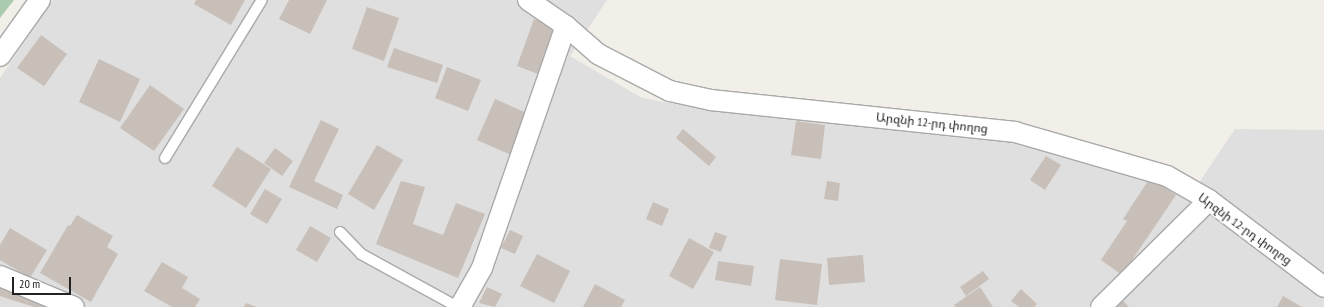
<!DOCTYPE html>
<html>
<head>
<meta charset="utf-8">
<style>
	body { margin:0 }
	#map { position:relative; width:1324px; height:307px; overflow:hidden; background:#f2efe9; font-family:"PT Sans Narrow","Noto Sans Armenian",sans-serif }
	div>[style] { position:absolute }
	.residential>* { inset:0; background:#e0dfdf }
	.cemetery>* { inset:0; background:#aacbaf }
	.building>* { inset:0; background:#c7bfb8 }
	.roads { filter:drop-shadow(1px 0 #a9a9a9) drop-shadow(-1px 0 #a9a9a9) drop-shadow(0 1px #a9a9a9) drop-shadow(0 -1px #a9a9a9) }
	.service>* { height:10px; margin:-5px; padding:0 5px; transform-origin:5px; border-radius:5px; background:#fff }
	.minor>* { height:20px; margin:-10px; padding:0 10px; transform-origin:10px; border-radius:10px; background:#fff }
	span { translate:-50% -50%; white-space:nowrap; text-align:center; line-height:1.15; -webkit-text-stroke:3px #fff; paint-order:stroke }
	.street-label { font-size:12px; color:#222 }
	.scale { position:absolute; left:12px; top:277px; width:59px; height:18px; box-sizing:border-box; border:2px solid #222; border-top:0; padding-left:5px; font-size:12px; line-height:14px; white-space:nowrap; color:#222; -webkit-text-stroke:3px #fff; paint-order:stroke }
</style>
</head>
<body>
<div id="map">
	<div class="residential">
		<div style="clip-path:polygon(53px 0,607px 0,570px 56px,642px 98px,720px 112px,1012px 139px,1192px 193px,1235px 129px,1324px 130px,1324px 307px,0 307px,0 78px)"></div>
	</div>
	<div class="cemetery">
		<div style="clip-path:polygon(0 0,14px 0,0 18px)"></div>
	</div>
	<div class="building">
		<div style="clip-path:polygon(196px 0,245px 0,231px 25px,194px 4px)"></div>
		<div style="clip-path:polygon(289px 0,327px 0,310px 34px,279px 19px)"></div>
		<div style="clip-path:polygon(367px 7px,399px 18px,384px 61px,352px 49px)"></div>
		<div style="clip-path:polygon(534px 19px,556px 28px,538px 74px,517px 66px)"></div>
		<div style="clip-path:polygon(41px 35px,67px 54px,44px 86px,17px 68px)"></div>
		<div style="clip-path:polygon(394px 48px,443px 65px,437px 83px,387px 67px)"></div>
		<div style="clip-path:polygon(99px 59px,140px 79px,120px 122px,79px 102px)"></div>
		<div style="clip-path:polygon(447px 67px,481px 80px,468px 111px,435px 98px)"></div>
		<div style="clip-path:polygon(150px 85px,184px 109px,154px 151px,120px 128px)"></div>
		<div style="clip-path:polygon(495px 99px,529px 114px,511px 155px,477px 140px)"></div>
		<div style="clip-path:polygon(321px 120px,339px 129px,314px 181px,343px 195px,337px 209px,289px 187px)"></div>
		<div style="clip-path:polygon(796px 121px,825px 125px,821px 159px,791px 155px)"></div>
		<div style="clip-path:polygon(683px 129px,716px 157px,709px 166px,676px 138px)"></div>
		<div style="clip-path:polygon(377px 145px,403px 160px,374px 210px,348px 194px)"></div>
		<div style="clip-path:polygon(237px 147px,271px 169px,246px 208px,212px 186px)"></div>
		<div style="clip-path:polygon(275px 148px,293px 161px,282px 176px,264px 163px)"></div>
		<div style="clip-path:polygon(1046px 156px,1061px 165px,1045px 190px,1030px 180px)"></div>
		<div style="clip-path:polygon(1150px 178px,1176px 195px,1122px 275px,1101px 260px,1127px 221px,1123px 219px)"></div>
		<div style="clip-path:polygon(401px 181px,425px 187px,413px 224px,443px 235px,456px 203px,485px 214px,458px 278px,376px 244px)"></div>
		<div style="clip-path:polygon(827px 181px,840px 183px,838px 201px,824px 199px)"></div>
		<div style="clip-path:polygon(265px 189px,282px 199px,267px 224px,250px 214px)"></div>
		<div style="clip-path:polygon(653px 202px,669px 209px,662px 226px,646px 219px)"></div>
		<div style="clip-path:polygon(77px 215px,113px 236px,107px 247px,118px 254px,91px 302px,40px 273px,68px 225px,70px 226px)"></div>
		<div style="clip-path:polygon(310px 226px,331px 238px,317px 262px,296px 250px)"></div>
		<div style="clip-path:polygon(10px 228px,47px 250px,30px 278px,0 260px,0 245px)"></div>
		<div style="clip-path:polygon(510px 230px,523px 236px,515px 254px,501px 248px)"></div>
		<div style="clip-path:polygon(715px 232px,727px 236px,721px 252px,709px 248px)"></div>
		<div style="clip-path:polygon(689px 238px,714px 252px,693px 289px,669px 276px)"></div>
		<div style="clip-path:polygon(537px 254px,570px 271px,554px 303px,520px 286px)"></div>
		<div style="clip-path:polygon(863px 255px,865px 282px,829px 285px,827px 258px)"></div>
		<div style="clip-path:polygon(780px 259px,822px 264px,817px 305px,775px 300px)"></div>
		<div style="clip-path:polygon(718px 261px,754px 266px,751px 286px,715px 280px)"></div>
		<div style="clip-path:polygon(162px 262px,188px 277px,182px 288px,200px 299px,195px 307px,172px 307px,144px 291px)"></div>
		<div style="clip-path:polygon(983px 271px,989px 279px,966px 296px,960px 287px)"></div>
		<div style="clip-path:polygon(0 284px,48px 307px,34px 307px,0 296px)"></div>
		<div style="clip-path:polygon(595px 284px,625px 300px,621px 307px,583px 307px)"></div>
		<div style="clip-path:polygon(487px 287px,502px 294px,495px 307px,479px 303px)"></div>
		<div style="clip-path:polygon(980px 287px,993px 307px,956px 307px,954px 305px)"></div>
		<div style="clip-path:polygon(1021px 289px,1037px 304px,1034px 307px,1019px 307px,1011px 301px)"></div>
		<div style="clip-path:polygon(1283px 296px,1302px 307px,1277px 307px)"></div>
		<div style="clip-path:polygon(1123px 301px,1129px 307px,1117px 307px)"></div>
		<div style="clip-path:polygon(246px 303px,257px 307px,244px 307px)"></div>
	</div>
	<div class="roads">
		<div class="service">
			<div style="left:165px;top:158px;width:185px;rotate:-58.5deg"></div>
			<div style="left:340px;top:232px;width:30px;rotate:46deg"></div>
			<div style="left:361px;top:254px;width:111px;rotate:28.7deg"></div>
		</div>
		<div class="minor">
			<div style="left:528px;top:0;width:46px;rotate:34.4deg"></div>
			<div style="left:566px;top:26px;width:43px;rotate:41.2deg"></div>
			<div style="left:598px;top:54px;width:81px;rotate:27.2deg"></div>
			<div style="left:670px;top:91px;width:42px;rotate:12.4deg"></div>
			<div style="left:711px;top:100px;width:306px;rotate:6deg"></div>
			<div style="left:1015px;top:132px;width:158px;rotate:16.1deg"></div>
			<div style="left:1167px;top:176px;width:48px;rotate:29.7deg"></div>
			<div style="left:1209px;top:200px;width:144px;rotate:37.1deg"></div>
			<div style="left:0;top:56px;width:69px;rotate:-54.5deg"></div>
			<div style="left:0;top:276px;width:80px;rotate:22.7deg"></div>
			<div style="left:460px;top:307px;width:45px;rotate:-60.6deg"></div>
			<div style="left:482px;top:268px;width:256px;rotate:-70.9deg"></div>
			<div style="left:1101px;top:307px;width:152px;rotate:-44.7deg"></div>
		</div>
	</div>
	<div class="street-label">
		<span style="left:932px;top:123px;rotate:6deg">Արզնի 12-րդ փողոց</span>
		<span style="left:1245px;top:229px;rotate:36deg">Արզնի 12-րդ փողոց</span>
	</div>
	<div class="scale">20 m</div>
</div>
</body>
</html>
